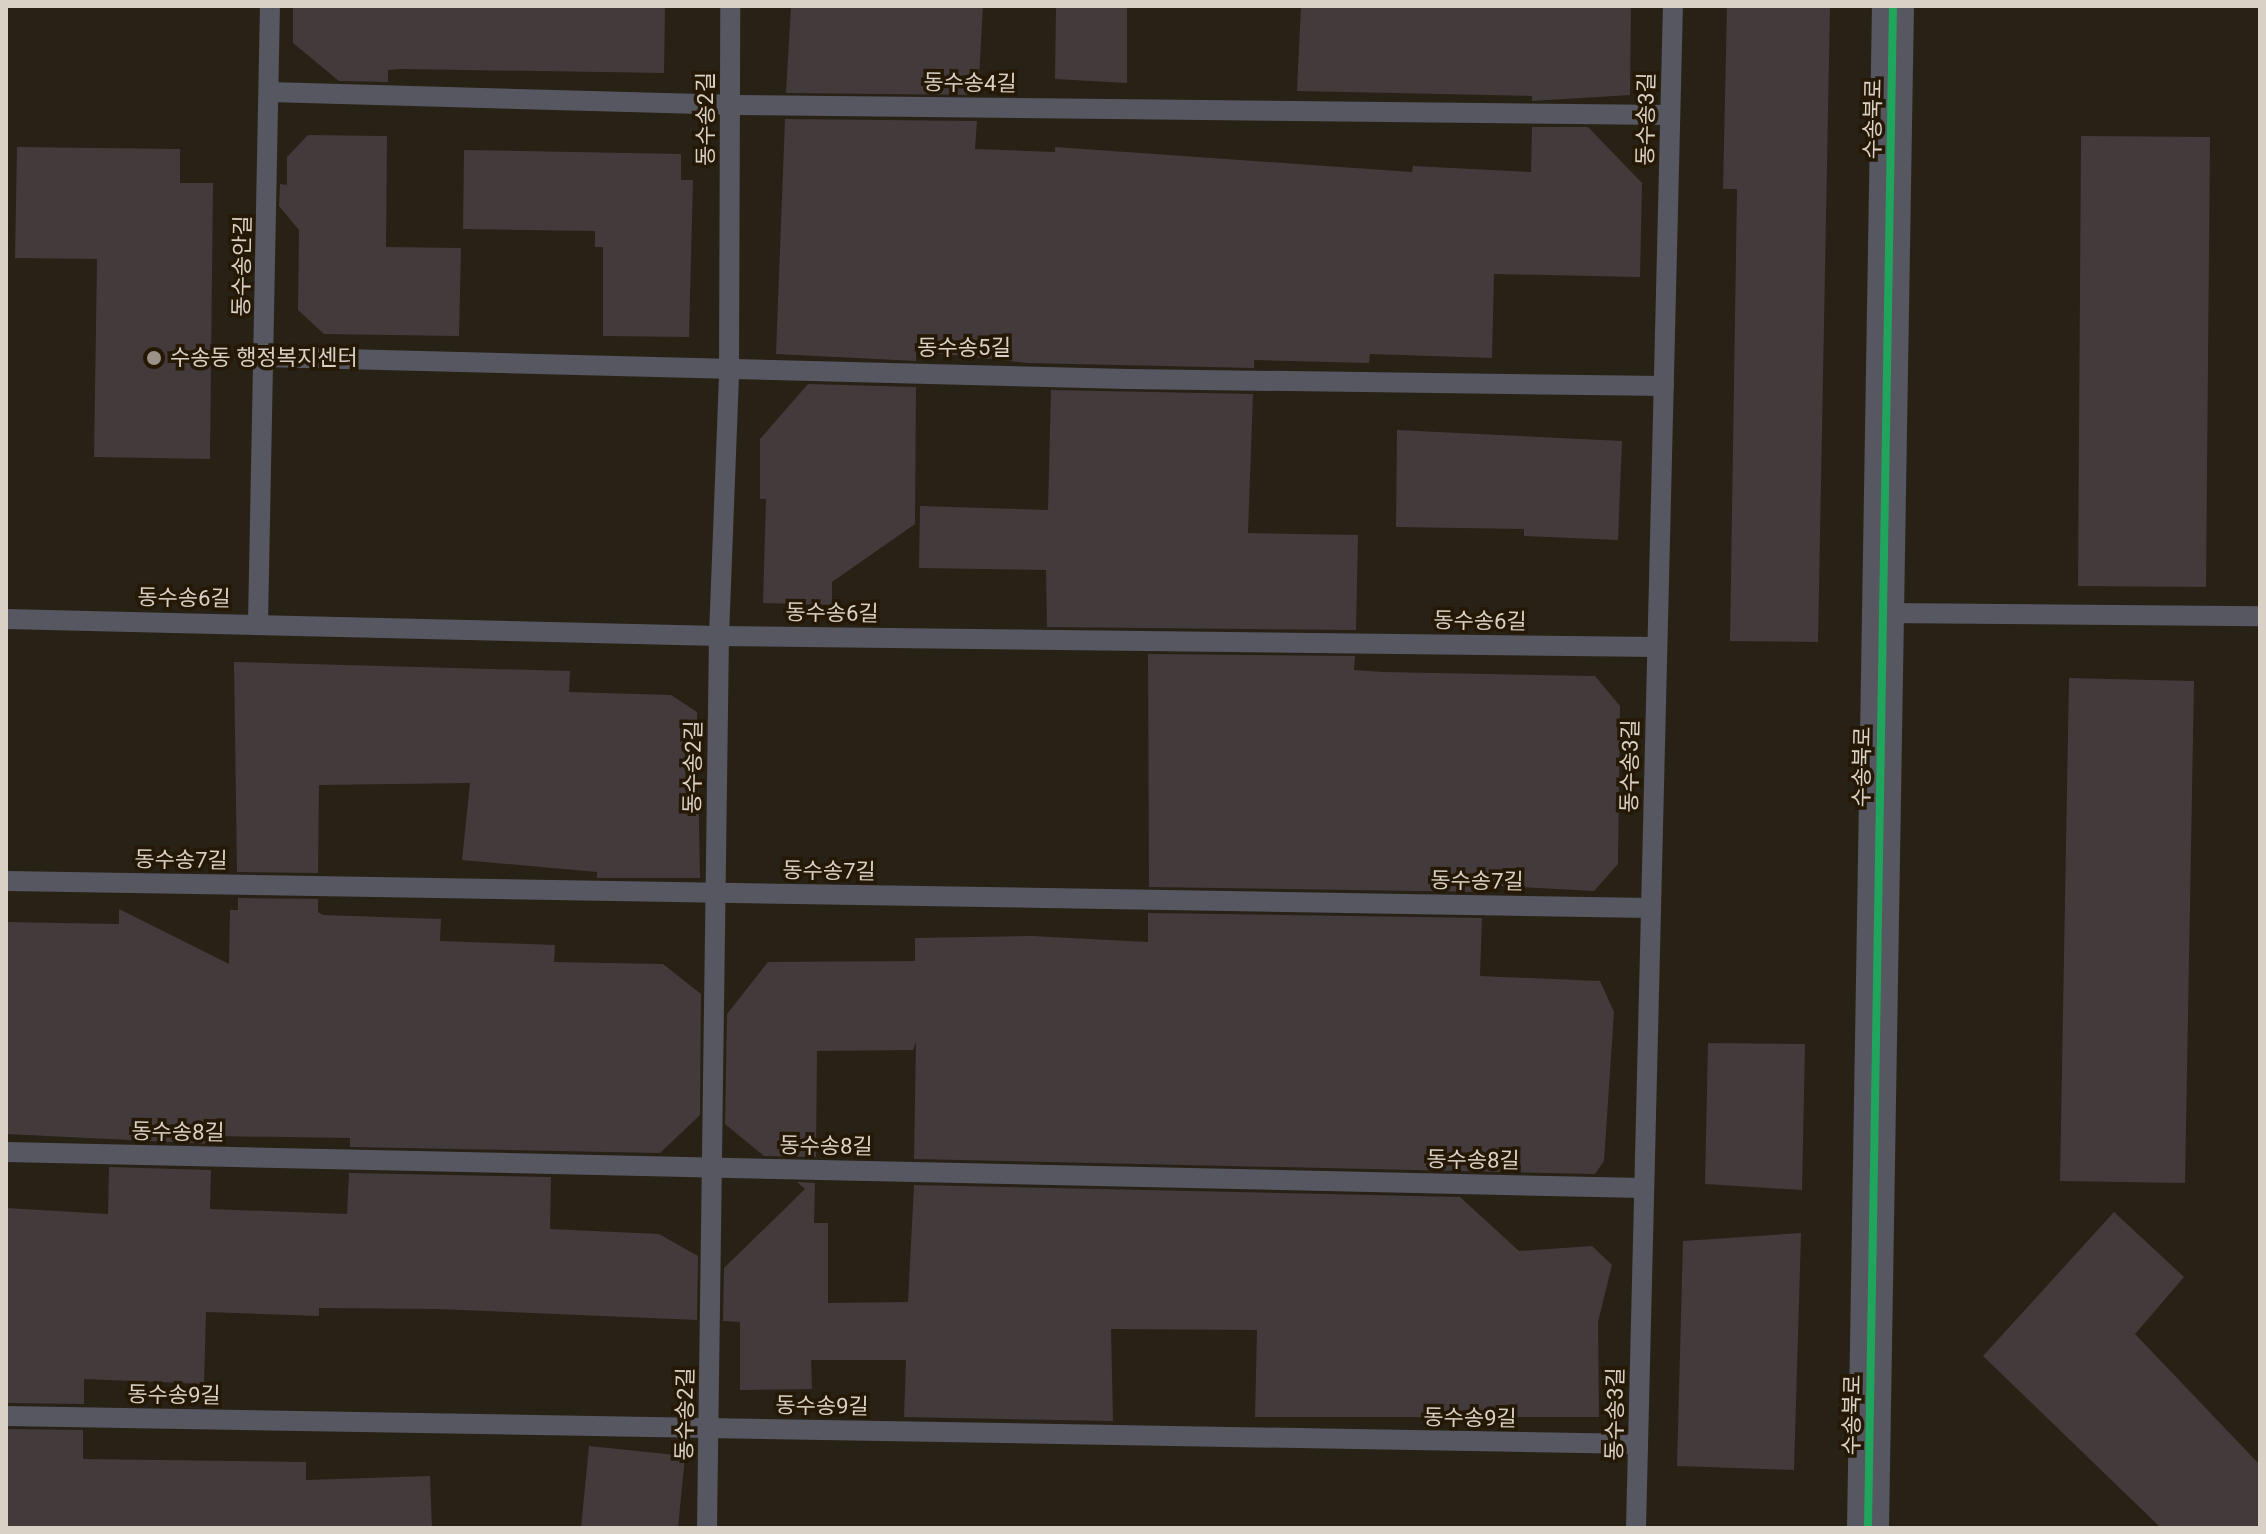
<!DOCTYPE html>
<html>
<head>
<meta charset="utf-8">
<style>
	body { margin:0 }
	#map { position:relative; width:2266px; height:1534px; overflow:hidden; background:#282116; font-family:Roboto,"Noto Sans KR",sans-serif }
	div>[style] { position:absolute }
	.building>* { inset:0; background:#433a3c }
	.service>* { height:20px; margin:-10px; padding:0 10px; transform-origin:10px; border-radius:10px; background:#575761 }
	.minor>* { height:42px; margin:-21px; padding:0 21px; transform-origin:21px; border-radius:21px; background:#575761 }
	.cycleway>* { height:8px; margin:-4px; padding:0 4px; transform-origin:4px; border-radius:4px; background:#20a55d }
	.dots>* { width:22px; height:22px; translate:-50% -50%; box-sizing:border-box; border:4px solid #251906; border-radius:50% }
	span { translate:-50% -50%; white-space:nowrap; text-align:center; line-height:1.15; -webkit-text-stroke:7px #251906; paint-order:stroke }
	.street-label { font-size:22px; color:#d9d1c6 }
	.poi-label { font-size:22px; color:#d9d1c6 }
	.left { translate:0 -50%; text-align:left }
	.frame { position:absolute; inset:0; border:8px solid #d9d1c6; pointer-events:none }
</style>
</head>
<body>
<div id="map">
	<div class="building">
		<div style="clip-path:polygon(293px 6px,665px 6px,664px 73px,403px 69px,388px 70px,388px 82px,339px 81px,293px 43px)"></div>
		<div style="clip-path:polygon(791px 6px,983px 6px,978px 95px,786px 93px)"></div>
		<div style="clip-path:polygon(1056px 6px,1127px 6px,1127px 83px,1055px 79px)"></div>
		<div style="clip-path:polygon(1301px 6px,1631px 6px,1630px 95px,1532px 101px,1532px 96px,1297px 91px)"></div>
		<div style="clip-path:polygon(1727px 6px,1830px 6px,1818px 642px,1730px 641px,1737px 189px,1723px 189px)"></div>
		<div style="clip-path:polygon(785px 119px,977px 121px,975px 149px,1055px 152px,1055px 147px,1412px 172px,1413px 166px,1531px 172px,1532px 127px,1588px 127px,1642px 183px,1640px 277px,1494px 274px,1492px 358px,1370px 354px,1369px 363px,1254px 360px,1254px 368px,1027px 363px,916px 351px,916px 361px,776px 354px)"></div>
		<div style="clip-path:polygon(308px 135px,387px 136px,386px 247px,461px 248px,459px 336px,324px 334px,298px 310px,299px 230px,279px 206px,280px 184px,287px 185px,287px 157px)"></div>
		<div style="clip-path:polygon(2081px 136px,2210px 137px,2206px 587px,2078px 586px)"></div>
		<div style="clip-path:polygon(17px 147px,180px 149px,180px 183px,213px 183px,210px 459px,94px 457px,97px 259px,15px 258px)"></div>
		<div style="clip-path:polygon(464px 150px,681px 154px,681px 180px,693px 180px,689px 337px,603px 336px,603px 247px,595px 247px,595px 231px,463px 229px)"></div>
		<div style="clip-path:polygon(808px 384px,916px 387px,915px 524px,832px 582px,832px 605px,763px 603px,766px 499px,760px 499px,760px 439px)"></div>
		<div style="clip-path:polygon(1051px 390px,1253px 394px,1248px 533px,1358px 535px,1356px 630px,1047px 627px,1046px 570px,919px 568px,920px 506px,1048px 510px)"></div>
		<div style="clip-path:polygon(1397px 430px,1622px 441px,1618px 540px,1524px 536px,1524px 529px,1396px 527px)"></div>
		<div style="clip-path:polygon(1148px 654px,1355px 656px,1354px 670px,1383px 672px,1595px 676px,1620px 706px,1618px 864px,1594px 891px,1482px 885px,1482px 892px,1149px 887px)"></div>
		<div style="clip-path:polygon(234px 662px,570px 671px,569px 692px,671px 695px,697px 712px,700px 878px,597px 878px,597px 872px,462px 860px,470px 783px,319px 785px,318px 873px,237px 872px)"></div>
		<div style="clip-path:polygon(2069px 678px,2194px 681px,2185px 1183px,2060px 1181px)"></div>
		<div style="clip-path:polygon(238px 898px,318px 899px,318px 912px,323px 915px,441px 919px,440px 941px,555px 945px,554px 962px,663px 964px,701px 994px,700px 1115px,660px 1153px,350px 1147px,350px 1138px,213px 1136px,212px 1144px,6px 1134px,6px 922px,119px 924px,119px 909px,229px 964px,230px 910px,238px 910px)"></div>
		<div style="clip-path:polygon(1148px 913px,1482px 918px,1480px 976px,1600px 981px,1614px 1012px,1604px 1161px,1595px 1174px,914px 1159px,916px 1042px,913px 1050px,817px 1051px,816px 1157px,764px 1156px,725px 1124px,727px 1014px,768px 962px,915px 961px,915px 938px,1032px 936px,1148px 942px)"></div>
		<div style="clip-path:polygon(1708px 1043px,1805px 1044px,1802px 1190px,1705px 1184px)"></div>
		<div style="clip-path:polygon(109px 1167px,211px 1170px,210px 1209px,347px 1214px,349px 1173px,551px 1177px,550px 1229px,659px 1234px,698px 1256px,697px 1320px,438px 1309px,319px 1308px,319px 1316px,206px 1312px,204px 1384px,84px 1379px,84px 1404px,6px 1403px,6px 1208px,108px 1214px)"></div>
		<div style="clip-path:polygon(797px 1182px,815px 1183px,814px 1223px,828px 1223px,828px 1303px,908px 1302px,914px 1185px,1460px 1197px,1519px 1251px,1592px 1246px,1612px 1265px,1598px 1322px,1599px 1417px,1255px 1417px,1257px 1330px,1111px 1329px,1113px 1421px,904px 1417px,906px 1360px,811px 1360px,812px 1389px,740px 1390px,740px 1322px,723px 1321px,724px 1268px,805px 1189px)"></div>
		<div style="clip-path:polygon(2114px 1212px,2184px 1277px,2135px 1334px,2260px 1465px,2260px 1528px,2161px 1528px,1983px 1356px)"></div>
		<div style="clip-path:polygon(1801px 1233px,1794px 1470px,1677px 1466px,1683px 1241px)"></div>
		<div style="clip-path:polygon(6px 1429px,83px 1430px,83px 1459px,306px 1462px,306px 1480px,430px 1476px,432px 1528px,6px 1528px)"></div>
		<div style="clip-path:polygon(589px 1446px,685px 1456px,678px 1528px,581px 1528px)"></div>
	</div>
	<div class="service">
		<div style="left:269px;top:92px;width:460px;rotate:1.6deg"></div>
		<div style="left:729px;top:105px;width:941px;rotate:0.61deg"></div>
		<div style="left:264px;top:357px;width:863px;rotate:1.46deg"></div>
		<div style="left:1127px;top:379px;width:537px;rotate:0.75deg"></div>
		<div style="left:1883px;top:613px;width:377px;rotate:0.5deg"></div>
		<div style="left:6px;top:619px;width:713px;rotate:1.37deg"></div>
		<div style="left:719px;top:636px;width:938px;rotate:0.67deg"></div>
		<div style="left:258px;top:623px;width:617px;rotate:-88.89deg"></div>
		<div style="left:6px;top:881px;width:1645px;rotate:0.94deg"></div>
		<div style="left:6px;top:1152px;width:1638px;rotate:1.26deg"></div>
		<div style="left:6px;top:1416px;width:1632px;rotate:0.98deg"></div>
		<div style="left:707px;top:1528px;width:892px;rotate:-89.23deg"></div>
		<div style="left:719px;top:636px;width:266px;rotate:-87.8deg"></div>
		<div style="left:729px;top:370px;width:364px;rotate:-89.8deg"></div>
		<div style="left:1636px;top:1528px;width:1522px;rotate:-88.61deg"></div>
	</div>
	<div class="minor">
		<div style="left:1868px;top:1528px;width:1522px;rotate:-89.06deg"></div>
	</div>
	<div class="cycleway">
		<div style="left:1868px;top:1528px;width:1522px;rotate:-89.06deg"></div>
	</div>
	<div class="dots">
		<div style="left:154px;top:358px;background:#9b9388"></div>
	</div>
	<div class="street-label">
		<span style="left:970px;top:83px;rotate:1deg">동수송4길</span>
		<span style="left:706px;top:119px;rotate:-90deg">동수송2길</span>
		<span style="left:1646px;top:119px;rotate:-89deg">동수송3길</span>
		<span style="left:1873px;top:119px;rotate:-89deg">수송북로</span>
		<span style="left:242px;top:266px;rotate:-89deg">동수송안길</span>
		<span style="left:964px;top:348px">동수송5길</span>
		<span style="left:184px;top:598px;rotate:1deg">동수송6길</span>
		<span style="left:832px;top:613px;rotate:1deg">동수송6길</span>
		<span style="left:1480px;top:621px;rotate:1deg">동수송6길</span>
		<span style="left:1630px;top:766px;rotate:-89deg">동수송3길</span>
		<span style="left:693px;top:767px;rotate:-89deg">동수송2길</span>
		<span style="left:1862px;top:767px;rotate:-89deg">수송북로</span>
		<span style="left:181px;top:860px;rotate:1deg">동수송7길</span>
		<span style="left:829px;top:871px;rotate:1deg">동수송7길</span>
		<span style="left:1477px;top:881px;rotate:1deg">동수송7길</span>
		<span style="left:178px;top:1132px;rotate:1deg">동수송8길</span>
		<span style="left:826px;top:1146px;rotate:1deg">동수송8길</span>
		<span style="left:1473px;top:1160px;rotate:1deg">동수송8길</span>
		<span style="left:174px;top:1395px;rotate:1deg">동수송9길</span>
		<span style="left:822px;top:1406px;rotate:1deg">동수송9길</span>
		<span style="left:685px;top:1414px;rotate:-89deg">동수송2길</span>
		<span style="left:1615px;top:1414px;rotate:-89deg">동수송3길</span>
		<span style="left:1852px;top:1415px;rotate:-89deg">수송북로</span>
		<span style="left:1470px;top:1418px;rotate:1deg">동수송9길</span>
	</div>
	<div class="poi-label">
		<span class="left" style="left:170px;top:358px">수송동 행정복지센터</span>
	</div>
	<div class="frame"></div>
</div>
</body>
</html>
